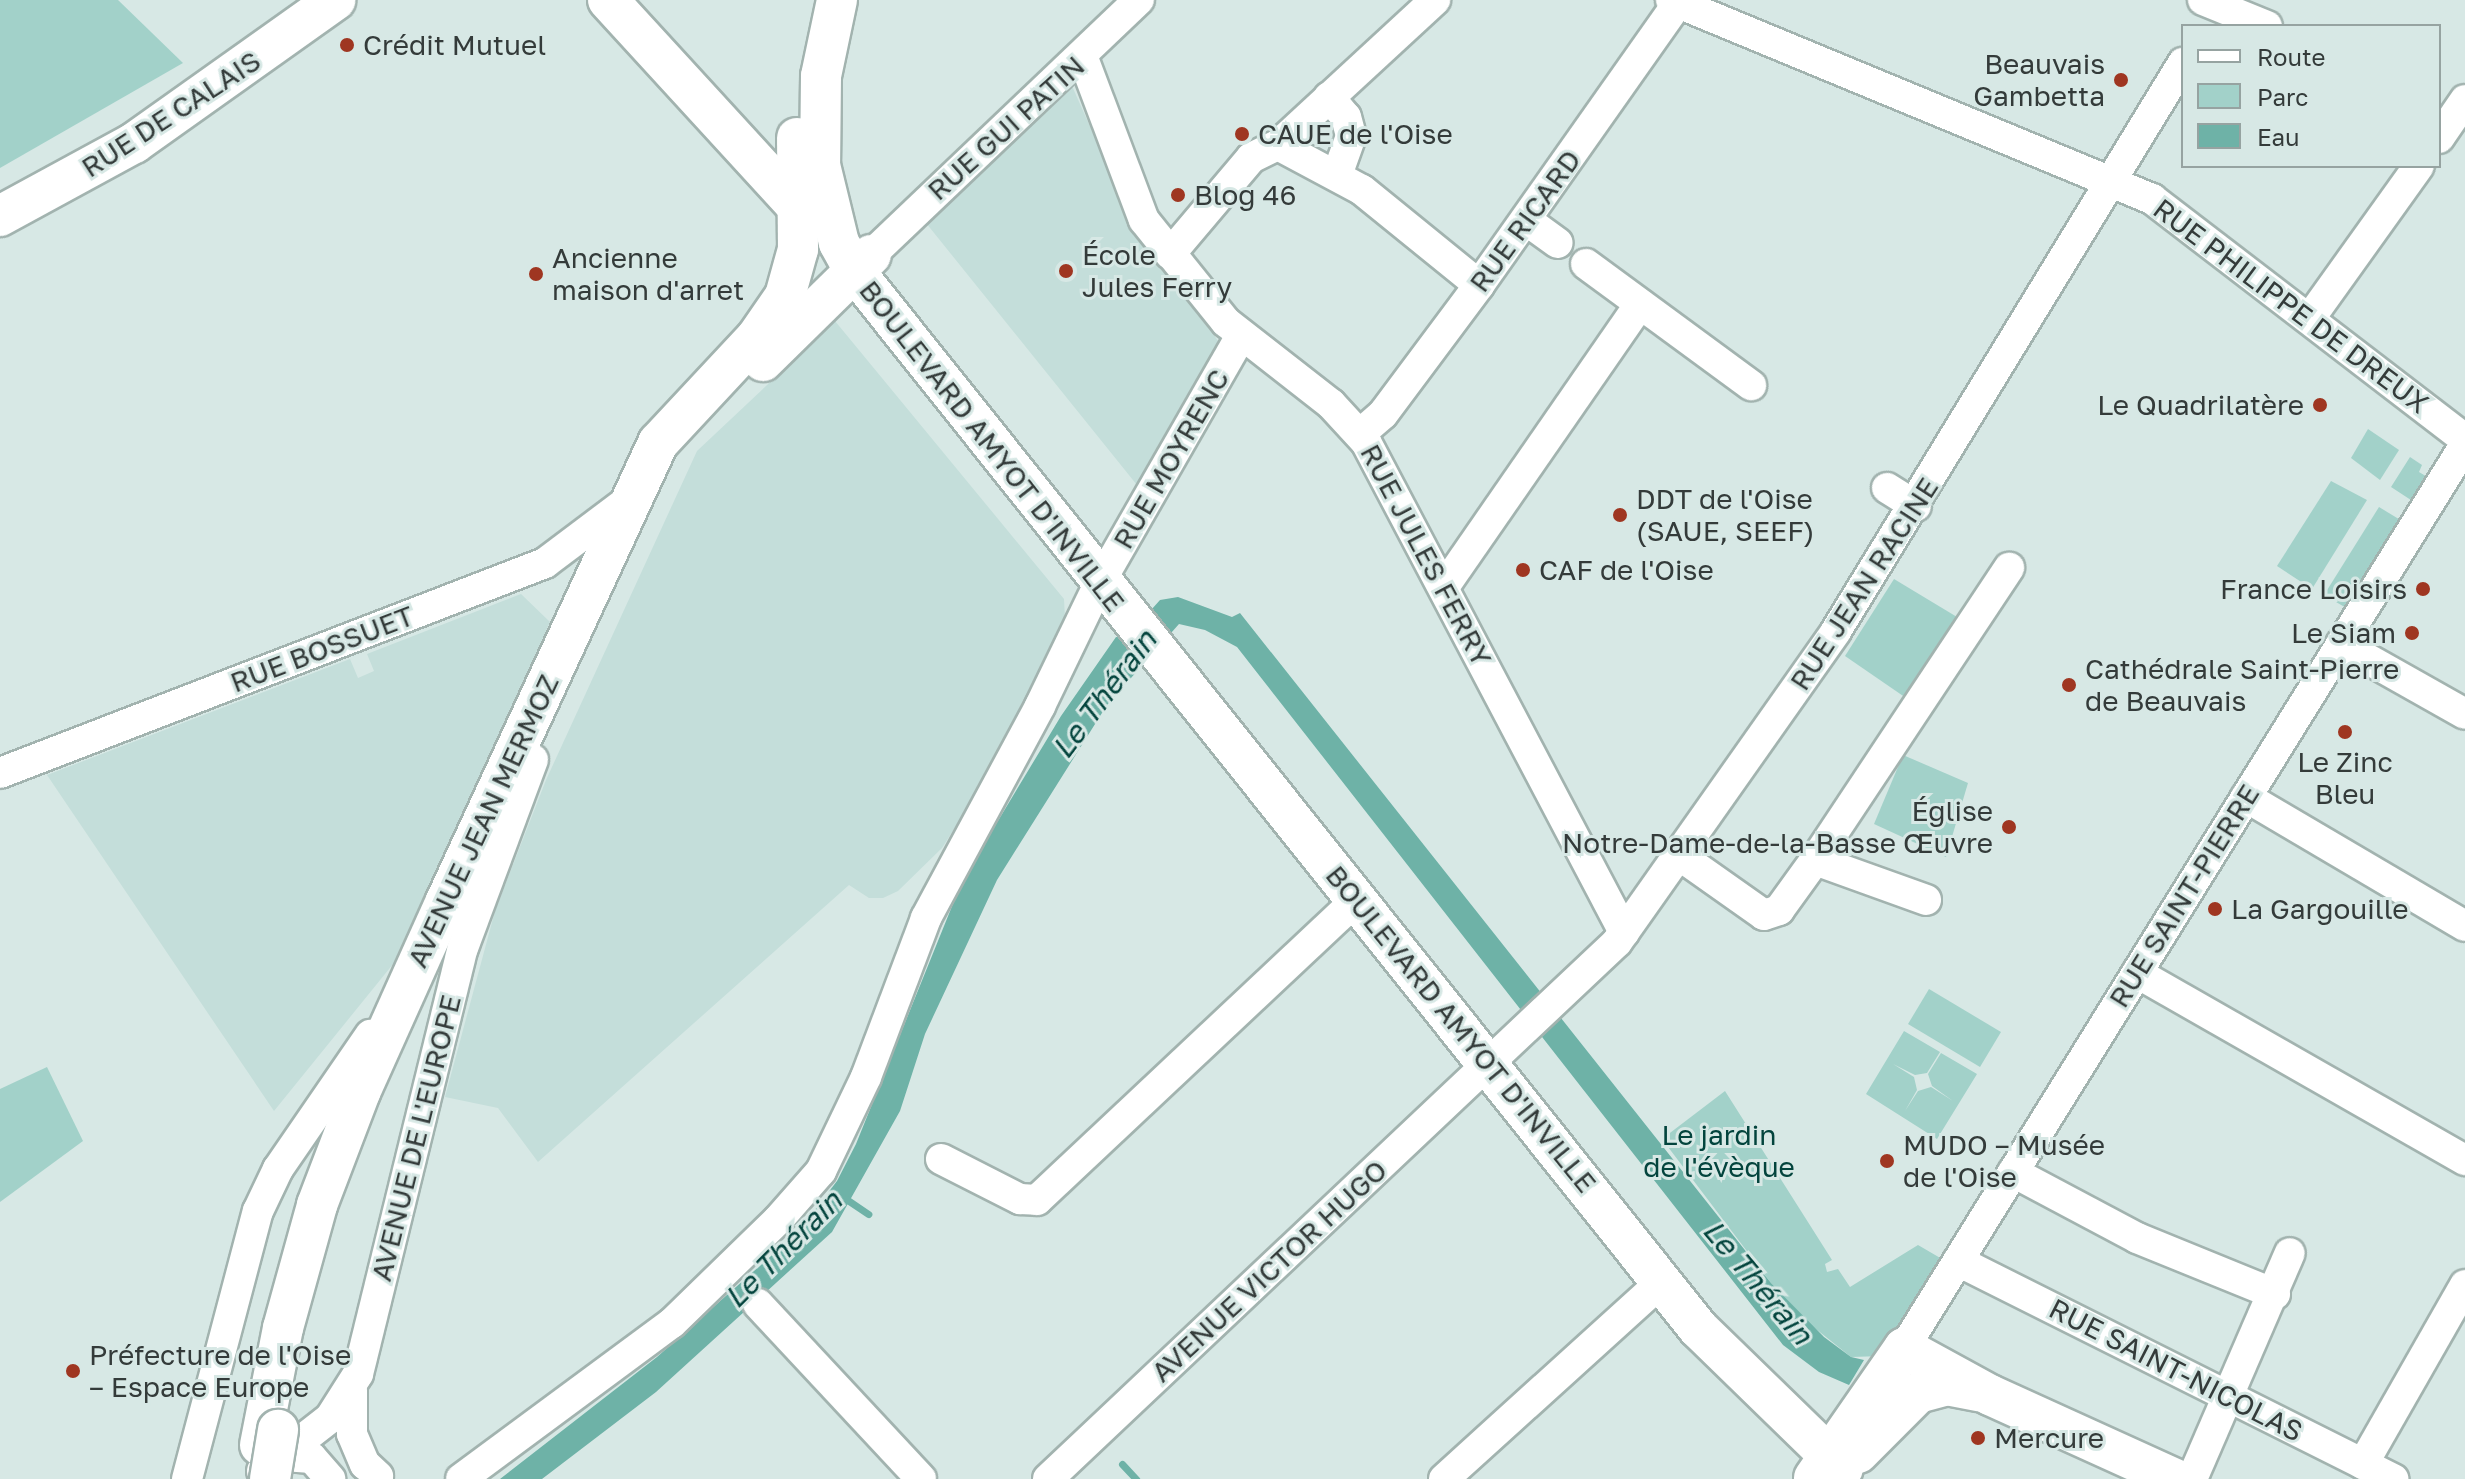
<!DOCTYPE html>
<html>
<head>
<meta charset="utf-8">
<style>
	body { margin:0 }
	#map { position:relative; width:2465px; height:1479px; overflow:hidden; background:#d7e8e5; font-family:"Golos Text",sans-serif }
	div>[style] { position:absolute }
	.built>* { inset:0; background:#c4deda }
	.green>* { inset:0; background:#a2d1c9 }
	.water>* { inset:0; background:#6eb2a7 }
	.stream>* { height:7px; margin:-3.5px; padding:0 3.5px; transform-origin:3.5px; border-radius:3.5px; background:#6eb2a7 }
	.roads { filter:drop-shadow(2px 0 #a2b3af) drop-shadow(-2px 0 #a2b3af) drop-shadow(0 2px #a2b3af) drop-shadow(0 -2px #a2b3af) }
	.minor>* { height:30px; margin:-15px; padding:0 15px; transform-origin:15px; border-radius:15px; background:#fff }
	.major>* { height:40px; margin:-20px; padding:0 20px; transform-origin:20px; border-radius:20px; background:#fff }
	.bridges { filter:drop-shadow(2px 0 #a2b3af) drop-shadow(-2px 0 #a2b3af) drop-shadow(0 2px #a2b3af) drop-shadow(0 -2px #a2b3af) }
	.major-bridge>* { height:40px; margin:-20px; padding:0 20px; transform-origin:20px; border-radius:20px; background:#fff }
	.dots>* { width:22px; height:22px; translate:-50% -50%; box-sizing:border-box; border:4px solid #d7e8e5; border-radius:50% }
	span { translate:-50% -50%; white-space:nowrap; text-align:center; line-height:1.15; -webkit-text-stroke:6px #d7e8e5; paint-order:stroke }
	.poi-label { font-size:28px; color:#343b3a }
	.left { translate:0 -50%; text-align:left }
	.right { translate:-100% -50%; text-align:right }
	.street-label { font-size:28px; color:#343b3a }
	.park-label { font-size:28px; color:#03443d }
	.water-label { font-size:30px; color:#03443d; font-style:italic }
	.legend { position:absolute; left:2181px; top:24px; width:260px; height:144px; box-sizing:border-box; background:#d7e8e5; border:2px solid #96a3a1; margin:0; padding:10px 14px; list-style:none; font-size:24px; color:#343b3a }
	.legend li { display:flex; align-items:center; gap:16px; height:40px }
	.legend b { width:40px; border:2px solid #96a3a1 }
</style>
</head>
<body>
<div id="map">
	<div class="built">
		<div style="clip-path:polygon(1072px 86px,1133px 223px,1221px 345px,1141px 490px,922px 218px)"></div>
		<div style="clip-path:polygon(835px 321px,1064px 599px,1065px 618px,982px 785px,942px 848px,898px 891px,883px 898px,869px 898px,849px 885px,538px 1162px,498px 1108px,445px 1097px,495px 911px,546px 780px,697px 451px)"></div>
		<div style="clip-path:polygon(521px 594px,550px 622px,402px 953px,274px 1111px,47px 775px,350px 659px,358px 678px,374px 671px,367px 654px)"></div>
	</div>
	<div class="green">
		<div style="clip-path:polygon(0 0,118px 0,183px 63px,0 168px)"></div>
		<div style="clip-path:polygon(2368px 429px,2399px 450px,2380px 480px,2351px 458px)"></div>
		<div style="clip-path:polygon(2410px 457px,2422px 465px,2419px 472px,2429px 478px,2414px 502px,2391px 487px)"></div>
		<div style="clip-path:polygon(2331px 481px,2367px 500px,2312px 589px,2277px 566px)"></div>
		<div style="clip-path:polygon(2379px 507px,2402px 521px,2348px 609px,2324px 595px)"></div>
		<div style="clip-path:polygon(1894px 579px,1962px 620px,1909px 700px,1845px 656px)"></div>
		<div style="clip-path:polygon(1903px 755px,1968px 783px,1946px 857px,1874px 824px)"></div>
		<div style="clip-path:polygon(1929px 989px,2001px 1032px,1980px 1067px,1908px 1024px)"></div>
		<div style="clip-path:polygon(1904px 1031px,1940px 1052px,1927px 1073px,1915px 1075px,1893px 1064px,1914px 1077px,1917px 1090px,1905px 1111px,1918px 1091px,1931px 1087px,1953px 1101px,1932px 1086px,1928px 1074px,1941px 1053px,1977px 1074px,1937px 1139px,1866px 1094px)"></div>
		<div style="clip-path:polygon(47px 1067px,83px 1141px,0 1202px,0 1089px)"></div>
		<div style="clip-path:polygon(1725px 1091px,1832px 1260px,1825px 1264px,1827px 1272px,1838px 1269px,1850px 1287px,1918px 1245px,1942px 1259px,1882px 1356px,1851px 1357px,1811px 1325px,1771px 1283px,1662px 1139px)"></div>
	</div>
	<div class="water">
		<div style="clip-path:polygon(1178px 597px,1232px 617px,1240px 613px,1771px 1283px,1824px 1337px,1851px 1357px,1864px 1360px,1849px 1385px,1819px 1372px,1783px 1345px,1237px 647px,1205px 630px,1179px 624px,1107px 705px,997px 880px,925px 1034px,900px 1111px,832px 1232px,656px 1392px,542px 1479px,500px 1479px,657px 1357px,798px 1232px,837px 1181px,856px 1144px,963px 879px,1061px 716px,1116px 637px,1126px 638px,1160px 600px)"></div>
	</div>
	<div class="stream">
		<div style="left:846px;top:1199px;width:27px;rotate:34deg"></div>
		<div style="left:1122px;top:1464px;width:21px;rotate:47deg"></div>
	</div>
	<div class="roads">
		<div class="minor">
			<div style="left:1671px;top:0;width:521px;rotate:22.48deg"></div>
			<div style="left:2152px;top:199px;width:394px;rotate:37.5deg"></div>
			<div style="left:2203px;top:0;width:69px;rotate:22.1deg"></div>
			<div style="left:1083px;top:58px;width:173px;rotate:69.4deg"></div>
			<div style="left:1144px;top:220px;width:131px;rotate:51.2deg"></div>
			<div style="left:1226px;top:322px;width:133px;rotate:38deg"></div>
			<div style="left:1331px;top:404px;width:52px;rotate:47.4deg"></div>
			<div style="left:1366px;top:442px;width:554px;rotate:62.23deg"></div>
			<div style="left:1329px;top:97px;width:26px;rotate:50deg"></div>
			<div style="left:1346px;top:117px;width:20px;rotate:75deg"></div>
			<div style="left:1351px;top:136px;width:41px;rotate:109.7deg"></div>
			<div style="left:2439px;top:138px;width:46px;rotate:-55.6deg"></div>
			<div style="left:1278px;top:145px;width:95px;rotate:28.2deg"></div>
			<div style="left:1362px;top:190px;width:151px;rotate:39.1deg"></div>
			<div style="left:1526px;top:220px;width:39px;rotate:36deg"></div>
			<div style="left:1170px;top:254px;width:126px;rotate:-49.8deg"></div>
			<div style="left:1251px;top:158px;width:30px;rotate:-26deg"></div>
			<div style="left:1278px;top:145px;width:214px;rotate:-42.7deg"></div>
			<div style="left:871px;top:255px;width:370px;rotate:-43.6deg"></div>
			<div style="left:1586px;top:264px;width:205px;rotate:36.3deg"></div>
			<div style="left:2310px;top:318px;width:187px;rotate:-54.4deg"></div>
			<div style="left:1360px;top:434px;width:30px;rotate:-41deg"></div>
			<div style="left:1383px;top:414px;width:161px;rotate:-53.3deg"></div>
			<div style="left:1479px;top:285px;width:349px;rotate:-54.8deg"></div>
			<div style="left:1887px;top:488px;width:34px;rotate:32deg"></div>
			<div style="left:1444px;top:587px;width:344px;rotate:-55.3deg"></div>
			<div style="left:2341px;top:644px;width:142px;rotate:29.4deg"></div>
			<div style="left:0;top:773px;width:584px;rotate:-21.07deg"></div>
			<div style="left:545px;top:563px;width:106px;rotate:-37deg"></div>
			<div style="left:2246px;top:797px;width:254px;rotate:30.5deg"></div>
			<div style="left:1679px;top:855px;width:104px;rotate:35.2deg"></div>
			<div style="left:1764px;top:915px;width:16px;rotate:-18deg"></div>
			<div style="left:1779px;top:910px;width:62px;rotate:-54.2deg"></div>
			<div style="left:1815px;top:860px;width:118px;rotate:19.8deg"></div>
			<div style="left:1815px;top:860px;width:351px;rotate:-56.4deg"></div>
			<div style="left:2137px;top:973px;width:378px;rotate:29.7deg"></div>
			<div style="left:941px;top:1159px;width:89px;rotate:26.9deg"></div>
			<div style="left:1020px;top:1199px;width:17px;rotate:3deg"></div>
			<div style="left:1037px;top:1200px;width:440px;rotate:-43.2deg"></div>
			<div style="left:2013px;top:1172px;width:140px;rotate:28deg"></div>
			<div style="left:2137px;top:1238px;width:149px;rotate:22.1deg"></div>
			<div style="left:1958px;top:1261px;width:487px;rotate:26.6deg"></div>
			<div style="left:758px;top:1304px;width:239px;rotate:47deg"></div>
			<div style="left:1898px;top:1368px;width:21px;rotate:-73deg"></div>
			<div style="left:1904px;top:1348px;width:1063px;rotate:-58.15deg"></div>
			<div style="left:352px;top:1390px;width:44px;rotate:90deg"></div>
			<div style="left:352px;top:1434px;width:33px;rotate:67deg"></div>
			<div style="left:365px;top:1464px;width:18px;rotate:43deg"></div>
			<div style="left:283px;top:1456px;width:29px;rotate:4deg"></div>
			<div style="left:312px;top:1458px;width:28px;rotate:49deg"></div>
			<div style="left:2363px;top:1464px;width:206px;rotate:-60.3deg"></div>
			<div style="left:262px;top:1471px;width:86px;rotate:-37.9deg"></div>
			<div style="left:330px;top:1418px;width:52px;rotate:-57.5deg"></div>
			<div style="left:358px;top:1374px;width:439px;rotate:-76.2deg"></div>
			<div style="left:463px;top:948px;width:201px;rotate:-69.6deg"></div>
			<div style="left:187px;top:1479px;width:277px;rotate:-75.2deg"></div>
			<div style="left:258px;top:1211px;width:47px;rotate:-64.5deg"></div>
			<div style="left:278px;top:1169px;width:163px;rotate:-55.5deg"></div>
			<div style="left:461px;top:1479px;width:262px;rotate:-36.5deg"></div>
			<div style="left:672px;top:1323px;width:148px;rotate:-44.2deg"></div>
			<div style="left:778px;top:1220px;width:65px;rotate:-48.7deg"></div>
			<div style="left:821px;top:1171px;width:104px;rotate:-64.4deg"></div>
			<div style="left:866px;top:1077px;width:170px;rotate:-69.3deg"></div>
			<div style="left:926px;top:918px;width:241px;rotate:-61.7deg"></div>
			<div style="left:1040px;top:706px;width:138px;rotate:-64.2deg"></div>
			<div style="left:1100px;top:582px;width:284px;rotate:-60.2deg"></div>
			<div style="left:1048px;top:1479px;width:782px;rotate:-43.34deg"></div>
			<div style="left:1617px;top:942px;width:380px;rotate:-54.8deg"></div>
			<div style="left:1836px;top:631px;width:666px;rotate:-58.58deg"></div>
			<div style="left:1444px;top:1479px;width:294px;rotate:-42.2deg"></div>
			<div style="left:2192px;top:1479px;width:246px;rotate:-66.6deg"></div>
		</div>
		<div class="major">
			<div style="left:608px;top:0;width:294px;rotate:47.5deg"></div>
			<div style="left:837px;top:0;width:78px;rotate:101.9deg"></div>
			<div style="left:821px;top:76px;width:89px;rotate:90.6deg"></div>
			<div style="left:820px;top:165px;width:80px;rotate:76.3deg"></div>
			<div style="left:839px;top:243px;width:33px;rotate:61deg"></div>
			<div style="left:855px;top:272px;width:1351px;rotate:51.4deg"></div>
			<div style="left:1698px;top:1328px;width:202px;rotate:44.2deg"></div>
			<div style="left:0;top:216px;width:153px;rotate:-28.6deg"></div>
			<div style="left:134px;top:143px;width:247px;rotate:-35.4deg"></div>
			<div style="left:763px;top:361px;width:151px;rotate:-44.5deg"></div>
			<div style="left:260px;top:1445px;width:119px;rotate:-78.9deg"></div>
			<div style="left:283px;top:1328px;width:128px;rotate:-74.5deg"></div>
			<div style="left:317px;top:1205px;width:123px;rotate:-69.1deg"></div>
			<div style="left:361px;top:1090px;width:207px;rotate:-65.8deg"></div>
			<div style="left:446px;top:901px;width:505px;rotate:-65.16deg"></div>
			<div style="left:658px;top:443px;width:144px;rotate:-47deg"></div>
			<div style="left:756px;top:338px;width:51px;rotate:-55.4deg"></div>
			<div style="left:785px;top:296px;width:49px;rotate:-74.5deg"></div>
			<div style="left:798px;top:249px;width:111px;rotate:-90.5deg"></div>
			<div style="left:1858px;top:1453px;width:85px;rotate:-45deg"></div>
			<div style="left:1918px;top:1393px;width:30px;rotate:-15deg"></div>
			<div style="left:1947px;top:1385px;width:33px;rotate:11deg"></div>
			<div style="left:1814px;top:1478px;width:158px;rotate:-55.3deg"></div>
			<div style="left:1904px;top:1348px;width:98px;rotate:28.7deg"></div>
			<div style="left:1990px;top:1395px;width:203px;rotate:24.4deg"></div>
		</div>
	</div>
	<div class="bridges">
		<div class="major-bridge">
			<div style="left:270px;top:1479px;width:50px;rotate:-80.7deg"></div>
		</div>
	</div>
	<div class="dots">
		<div style="left:347px;top:45px;background:#9f3621"></div>
		<div style="left:2121px;top:80px;background:#9f3621"></div>
		<div style="left:1242px;top:134px;background:#9f3621"></div>
		<div style="left:1178px;top:195px;background:#9f3621"></div>
		<div style="left:1066px;top:271px;background:#9f3621"></div>
		<div style="left:536px;top:274px;background:#9f3621"></div>
		<div style="left:2320px;top:405px;background:#9f3621"></div>
		<div style="left:1620px;top:515px;background:#9f3621"></div>
		<div style="left:1523px;top:570px;background:#9f3621"></div>
		<div style="left:2423px;top:589px;background:#9f3621"></div>
		<div style="left:2412px;top:633px;background:#9f3621"></div>
		<div style="left:2069px;top:685px;background:#9f3621"></div>
		<div style="left:2345px;top:732px;background:#9f3621"></div>
		<div style="left:2009px;top:827px;background:#9f3621"></div>
		<div style="left:2215px;top:909px;background:#9f3621"></div>
		<div style="left:1887px;top:1161px;background:#9f3621"></div>
		<div style="left:73px;top:1371px;background:#9f3621"></div>
		<div style="left:1978px;top:1438px;background:#9f3621"></div>
	</div>
	<div class="poi-label">
		<span class="left" style="left:363px;top:45px">Crédit Mutuel</span>
		<span class="right" style="left:2105px;top:80px">Beauvais<br>Gambetta</span>
		<span class="left" style="left:1258px;top:134px">CAUE de l'Oise</span>
		<span class="left" style="left:1194px;top:195px">Blog 46</span>
		<span class="left" style="left:1082px;top:271px">École<br>Jules Ferry</span>
		<span class="left" style="left:552px;top:274px">Ancienne<br>maison d'arret</span>
		<span class="right" style="left:2304px;top:405px">Le Quadrilatère</span>
		<span class="left" style="left:1636px;top:515px">DDT de l'Oise<br>(SAUE, SEEF)</span>
		<span class="left" style="left:1539px;top:570px">CAF de l'Oise</span>
		<span class="right" style="left:2407px;top:589px">France Loisirs</span>
		<span class="right" style="left:2396px;top:633px">Le Siam</span>
		<span class="left" style="left:2085px;top:685px">Cathédrale Saint-Pierre<br>de Beauvais</span>
		<span style="left:2345px;top:778px">Le Zinc<br>Bleu</span>
		<span class="right" style="left:1993px;top:827px">Église<br>Notre-Dame-de-la-Basse Œuvre</span>
		<span class="left" style="left:2231px;top:909px">La Gargouille</span>
		<span class="left" style="left:1903px;top:1161px">MUDO – Musée<br>de l'Oise</span>
		<span class="left" style="left:89px;top:1371px">Préfecture de l'Oise<br>– Espace Europe</span>
		<span class="left" style="left:1994px;top:1438px">Mercure</span>
	</div>
	<div class="street-label">
		<span style="left:171px;top:114px;rotate:-33deg">RUE DE CALAIS</span>
		<span style="left:1006px;top:128px;rotate:-42deg">RUE GUI PATIN</span>
		<span style="left:1525px;top:221px;rotate:-54deg">RUE RICARD</span>
		<span style="left:2291px;top:306px;rotate:37deg">RUE PHILIPPE DE DREUX</span>
		<span style="left:992px;top:446px;rotate:52deg">BOULEVARD AMYOT D'INVILLE</span>
		<span style="left:1171px;top:459px;rotate:-60deg">RUE MOYRENC</span>
		<span style="left:1426px;top:555px;rotate:62deg">RUE JULES FERRY</span>
		<span style="left:1864px;top:584px;rotate:-57deg">RUE JEAN RACINE</span>
		<span style="left:322px;top:649px;rotate:-21deg">RUE BOSSUET</span>
		<span style="left:483px;top:821px;rotate:-65deg">AVENUE JEAN MERMOZ</span>
		<span style="left:2184px;top:896px;rotate:-58deg">RUE SAINT-PIERRE</span>
		<span style="left:1461px;top:1029px;rotate:51deg">BOULEVARD AMYOT D'INVILLE</span>
		<span style="left:416px;top:1138px;rotate:-76deg">AVENUE DE L'EUROPE</span>
		<span style="left:1269px;top:1271px;rotate:-43deg">AVENUE VICTOR HUGO</span>
		<span style="left:2176px;top:1370px;rotate:27deg">RUE SAINT-NICOLAS</span>
	</div>
	<div class="park-label">
		<span style="left:1719px;top:1151px">Le jardin<br>de l'évèque</span>
	</div>
	<div class="water-label">
		<span style="left:1104px;top:694px;rotate:-53deg">Le Thérain</span>
		<span style="left:783px;top:1249px;rotate:-45deg">Le Thérain</span>
		<span style="left:1758px;top:1282px;rotate:50deg">Le Thérain</span>
	</div>
	<ul class="legend">
	<li><b style="height:10px;background:#fff"></b>Route</li>
	<li><b style="height:22px;background:#a2d1c9"></b>Parc</li>
	<li><b style="height:22px;background:#6eb2a7"></b>Eau</li>
	</ul>
</div>
</body>
</html>
